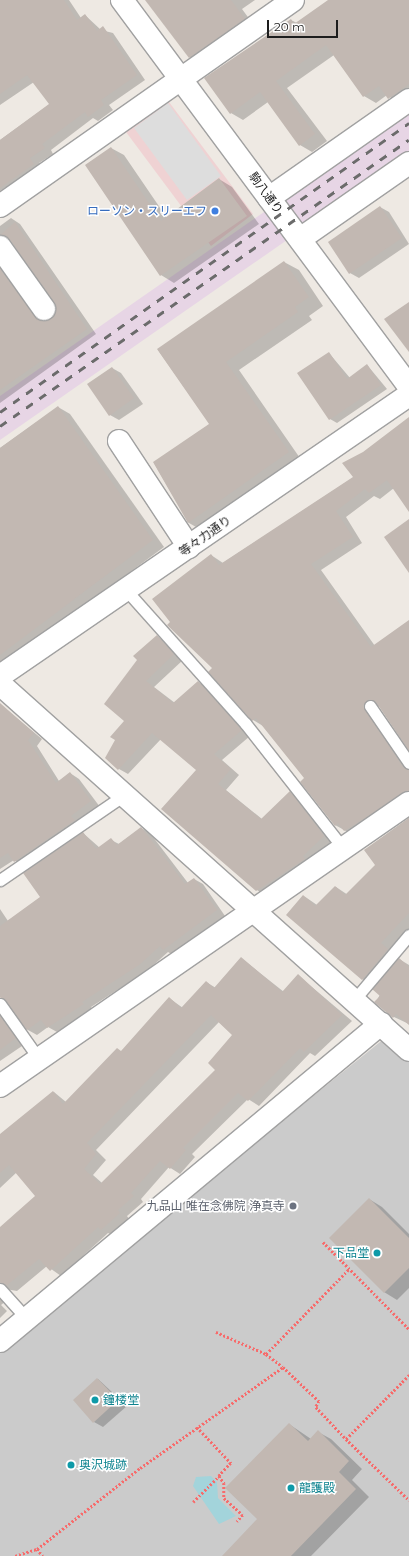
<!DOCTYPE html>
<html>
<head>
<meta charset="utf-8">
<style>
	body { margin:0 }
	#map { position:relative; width:409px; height:1556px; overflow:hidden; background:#eee9e3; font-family:Montserrat,"Noto Sans JP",sans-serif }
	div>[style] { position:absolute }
	.commercial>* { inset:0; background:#efd2d3 }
	.industrial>* { inset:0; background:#e7d5e5 }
	.religious>* { inset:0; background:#cbcbcb }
	.parking>* { inset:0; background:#ddd }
	.water>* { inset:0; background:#a3d4db }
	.shadow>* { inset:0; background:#0003 }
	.building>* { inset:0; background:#c2b8b2 }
	.path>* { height:2.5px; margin-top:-1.25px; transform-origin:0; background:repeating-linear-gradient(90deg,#f76b6b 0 2px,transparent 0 4px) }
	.roads { filter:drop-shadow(1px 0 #a1a1a1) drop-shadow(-1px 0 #a1a1a1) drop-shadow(0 1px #a1a1a1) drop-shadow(0 -1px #a1a1a1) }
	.service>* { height:11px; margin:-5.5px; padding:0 5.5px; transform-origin:5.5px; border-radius:5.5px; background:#fff }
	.minor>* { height:22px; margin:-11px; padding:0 11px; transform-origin:11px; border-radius:11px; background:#fff }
	.tertiary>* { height:22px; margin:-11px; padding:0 11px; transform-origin:11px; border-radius:11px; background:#fff }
	.rail>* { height:3px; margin-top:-1.5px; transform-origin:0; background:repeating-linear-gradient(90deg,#6b6b6b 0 8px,transparent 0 16px) }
	.dots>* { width:11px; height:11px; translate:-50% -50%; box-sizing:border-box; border:2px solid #fff; border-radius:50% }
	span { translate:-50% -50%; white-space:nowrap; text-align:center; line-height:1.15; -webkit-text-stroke:3px #fff; paint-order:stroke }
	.street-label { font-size:12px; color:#1d1d1d }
	.shop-label { font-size:12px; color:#366cbe }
	.right { translate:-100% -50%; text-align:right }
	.worship-label { font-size:12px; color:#5b616d }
	.culture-label { font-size:12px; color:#0d838f }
	.left { translate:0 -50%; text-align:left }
	.scale { position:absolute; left:267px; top:20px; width:71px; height:18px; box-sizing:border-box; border:2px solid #1d1d1d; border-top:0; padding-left:5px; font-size:12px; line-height:14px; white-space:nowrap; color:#1d1d1d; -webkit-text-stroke:3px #fff; paint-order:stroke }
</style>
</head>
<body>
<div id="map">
	<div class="commercial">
		<div style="clip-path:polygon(169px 102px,253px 214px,211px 246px,126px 132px)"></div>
	</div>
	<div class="industrial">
		<div style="clip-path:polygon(409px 111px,409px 155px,0 440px,0 396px)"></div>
	</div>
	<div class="religious">
		<div style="clip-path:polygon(385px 1038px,409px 1062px,409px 1556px,0 1556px,0 1349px)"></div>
	</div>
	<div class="parking">
		<div style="clip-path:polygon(168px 103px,221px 176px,187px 200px,134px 128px)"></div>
	</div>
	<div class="water">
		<div style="clip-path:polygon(211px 1476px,217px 1482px,218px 1498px,236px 1516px,219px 1524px,193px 1486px,196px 1477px)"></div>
	</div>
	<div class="shadow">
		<div style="clip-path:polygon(0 0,69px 0,81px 18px,85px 15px,101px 30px,113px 33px,145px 80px,109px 105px,113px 110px,98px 121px,93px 118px,51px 150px,53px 154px,39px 163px,43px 169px,13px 191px,6px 187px,0 191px,0 140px,50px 104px,34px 82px,0 105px)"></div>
		<div style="clip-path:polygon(147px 0,255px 0,242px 9px,253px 24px,199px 62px,190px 57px)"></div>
		<div style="clip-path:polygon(330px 0,409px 0,409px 99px,401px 105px,387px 95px,376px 103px,364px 96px,334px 55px,287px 88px,327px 141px,312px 152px,300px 145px,268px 102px,243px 120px,231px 113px,291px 20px,297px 23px)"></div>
		<div style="clip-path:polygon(111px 148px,124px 155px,167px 218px,219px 179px,232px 187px,259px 224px,174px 283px,161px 275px,86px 165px)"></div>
		<div style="clip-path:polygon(380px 207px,389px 212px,409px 244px,359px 278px,350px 273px)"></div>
		<div style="clip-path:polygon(11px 218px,20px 224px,96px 334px,0 403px,0 262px,42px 321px,51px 320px,57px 314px,55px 302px,12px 240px,0 244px,0 226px)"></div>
		<div style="clip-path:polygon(284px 262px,299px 270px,323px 306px,309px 316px,312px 320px,239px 370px,302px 461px,203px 531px,189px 523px,154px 463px,210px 424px,158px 350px)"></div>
		<div style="clip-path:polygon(329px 353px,350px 378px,368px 366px,387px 389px,337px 423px,330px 419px,299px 374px)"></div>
		<div style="clip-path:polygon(112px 368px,121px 373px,143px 404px,119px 420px,110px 415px)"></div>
		<div style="clip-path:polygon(58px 407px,70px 414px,164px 547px,0 668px,0 448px)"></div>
		<div style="clip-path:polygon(409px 419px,409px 510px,394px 488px,380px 499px,374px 496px,346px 517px,362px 543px,321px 570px,375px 646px,409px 621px,409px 749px,380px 706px,376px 706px,409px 768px,409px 799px,355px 836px,335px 825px,305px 778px,263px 726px,253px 720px,213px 668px,211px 555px,223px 563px,354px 477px,363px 453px)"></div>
		<div style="clip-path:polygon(157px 636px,183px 660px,154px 687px,175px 703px,198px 682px,207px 687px,250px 736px,222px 760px,239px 775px,226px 790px,262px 819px,290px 793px,299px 798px,333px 841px,266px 896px,257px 890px,197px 770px,161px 739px,128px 774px,119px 769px,125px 721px)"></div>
		<div style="clip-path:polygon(0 704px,42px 739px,37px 746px,59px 781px,70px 773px,79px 779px,100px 807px,24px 866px,14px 860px,0 869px)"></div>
		<div style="clip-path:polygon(409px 818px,409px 929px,390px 949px,372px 985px,362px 979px,304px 896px,317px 905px,336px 887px,348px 895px,376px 865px,365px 850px)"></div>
		<div style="clip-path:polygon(141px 828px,150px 833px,188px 883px,194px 879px,203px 884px,225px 916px,173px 955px,168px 952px,148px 970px,91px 1007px,93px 1010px,57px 1032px,48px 1027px,37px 1035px,28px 1030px,9px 1003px,0 998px,5px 994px,0 986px,0 909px,8px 921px,41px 897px,83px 833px,100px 848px,111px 840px,119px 844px)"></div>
		<div style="clip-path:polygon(evenodd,241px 958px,284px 992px,299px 976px,352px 1021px,315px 1056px,310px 1053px,259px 1106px,248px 1099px,192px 1154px,195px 1157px,180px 1174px,169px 1167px,141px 1199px,143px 1202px,127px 1216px,129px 1219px,112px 1235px,108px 1233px,61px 1276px,47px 1266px,17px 1291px,5px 1289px,6px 1301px,1px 1305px,7px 1311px,0 1318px,0 1229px,37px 1196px,17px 1172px,0 1188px,0 1136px,54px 1092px,66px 1102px,122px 1052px,169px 998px,183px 1008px,206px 982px,216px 988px,241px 958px,219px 1022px,233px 1035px,216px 1070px,102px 1183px,93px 1175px,106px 1160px,96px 1150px,219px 1022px)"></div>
		<div style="clip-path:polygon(399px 959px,409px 965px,409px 1024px,394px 1017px,376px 1002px)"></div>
		<div style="clip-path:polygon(0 1004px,25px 1044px,0 1061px)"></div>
		<div style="clip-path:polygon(369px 1199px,382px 1207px,409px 1234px,409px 1288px,397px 1300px,384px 1292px)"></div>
		<div style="clip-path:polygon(98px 1379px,127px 1406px,103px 1427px,94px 1422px)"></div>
		<div style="clip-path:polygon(289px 1424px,311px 1439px,318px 1432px,331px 1439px,362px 1469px,352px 1480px,369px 1497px,311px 1556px,224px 1556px,258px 1519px)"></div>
	</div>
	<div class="building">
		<div style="clip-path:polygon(0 0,64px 0,77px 20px,85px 14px,97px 31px,103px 26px,137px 75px,101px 100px,104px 105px,88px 117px,85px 112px,42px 144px,45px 148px,30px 158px,34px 164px,0 188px,0 140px,49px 104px,27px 75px,0 94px)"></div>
		<div style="clip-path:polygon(145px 0,231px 0,245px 19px,189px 58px)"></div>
		<div style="clip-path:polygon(328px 0,409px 0,409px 84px,388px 99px,379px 86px,363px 97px,326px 45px,276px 81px,315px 134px,299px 146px,260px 92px,230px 114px,204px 78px,291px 19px,294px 24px)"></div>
		<div style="clip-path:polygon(111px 147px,161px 221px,219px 178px,247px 216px,160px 276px,85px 165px)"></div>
		<div style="clip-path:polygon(380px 206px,402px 238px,349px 274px,328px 242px)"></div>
		<div style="clip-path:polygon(15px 222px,87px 329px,0 390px,0 269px,38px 320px,51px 319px,56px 308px,10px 240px,0 235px)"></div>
		<div style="clip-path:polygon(284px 261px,309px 297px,295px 307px,298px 312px,226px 362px,289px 452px,188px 523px,153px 462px,209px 424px,157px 349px)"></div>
		<div style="clip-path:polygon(409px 302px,409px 352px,384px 319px)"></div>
		<div style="clip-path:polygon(329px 352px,347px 379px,367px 364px,381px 385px,329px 420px,297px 373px)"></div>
		<div style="clip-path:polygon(112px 367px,134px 398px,109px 416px,87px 384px)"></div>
		<div style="clip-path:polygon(58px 406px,153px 540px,0 655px,0 448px)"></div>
		<div style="clip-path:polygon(409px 417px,409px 512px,387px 480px,369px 493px,365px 489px,336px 511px,353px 537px,311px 564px,371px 647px,409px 620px,409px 751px,376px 702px,369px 699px,363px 706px,403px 767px,409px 770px,409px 791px,344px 831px,338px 823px,335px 826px,300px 782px,304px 778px,256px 718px,252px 721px,208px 672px,212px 668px,167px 625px,170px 622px,152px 599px,211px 554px,219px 565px,353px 477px,342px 463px,363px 452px)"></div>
		<div style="clip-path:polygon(409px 519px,409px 573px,384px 537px)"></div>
		<div style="clip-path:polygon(157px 635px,174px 654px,146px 681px,173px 703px,198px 681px,242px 730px,214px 754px,231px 769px,218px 784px,261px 819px,290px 791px,324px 836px,303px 856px,305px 859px,256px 891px,161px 809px,196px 770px,152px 733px,118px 770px,105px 758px,115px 740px,110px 737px,124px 721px,104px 704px,137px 660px,133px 656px)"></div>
		<div style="clip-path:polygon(0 703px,34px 733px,28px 740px,56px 783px,70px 772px,91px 801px,71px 816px,75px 820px,14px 862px,8px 853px,0 858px)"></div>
		<div style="clip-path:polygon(409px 818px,409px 913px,381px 943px,388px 949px,362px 980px,286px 915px,303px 895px,315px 906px,335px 886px,345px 895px,375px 865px,364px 850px)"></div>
		<div style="clip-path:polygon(141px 827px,185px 884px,194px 878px,217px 910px,163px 950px,160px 946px,139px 965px,82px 1002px,84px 1004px,47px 1028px,41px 1020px,27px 1030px,0 997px,0 926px,40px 897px,23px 873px,83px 832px,96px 849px,111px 838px,117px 845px)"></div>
		<div style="clip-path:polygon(evenodd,241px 957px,282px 992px,298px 974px,342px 1015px,304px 1052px,300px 1048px,248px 1101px,238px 1093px,183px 1148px,186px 1150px,170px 1169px,160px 1161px,131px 1193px,134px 1196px,118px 1210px,120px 1213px,101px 1230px,98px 1227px,50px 1271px,39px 1259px,6px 1286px,0 1282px,0 1227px,35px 1196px,9px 1165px,0 1173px,0 1134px,53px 1091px,63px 1104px,117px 1048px,121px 1051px,169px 997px,181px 1008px,206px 981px,214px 988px,241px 957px,211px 1015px,232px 1035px,208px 1063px,215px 1070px,100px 1184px,84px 1169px,96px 1154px,87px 1143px,211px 1015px)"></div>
		<div style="clip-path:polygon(399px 958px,409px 967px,409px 1025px,396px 1014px,393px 1018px,374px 1002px,380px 996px,372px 989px)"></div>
		<div style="clip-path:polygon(0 1016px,16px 1038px,0 1050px)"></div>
		<div style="clip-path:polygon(369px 1198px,409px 1238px,409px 1268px,384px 1293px,329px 1238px)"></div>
		<div style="clip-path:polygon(97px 1378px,118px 1400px,93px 1423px,73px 1400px)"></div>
		<div style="clip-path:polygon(289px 1423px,308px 1441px,318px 1430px,349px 1461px,339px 1472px,356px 1489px,291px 1556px,222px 1556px,257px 1519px,225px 1488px)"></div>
	</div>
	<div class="path">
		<div style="left:323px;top:1242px;width:122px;rotate:45.3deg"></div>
		<div style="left:216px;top:1332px;width:55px;rotate:23.7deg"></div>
		<div style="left:266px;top:1354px;width:21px;rotate:37deg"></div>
		<div style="left:283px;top:1367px;width:50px;rotate:43.4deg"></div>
		<div style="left:319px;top:1401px;width:7px;rotate:117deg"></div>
		<div style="left:316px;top:1407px;width:44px;rotate:46.8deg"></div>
		<div style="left:346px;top:1439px;width:88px;rotate:44.1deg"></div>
		<div style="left:266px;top:1354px;width:119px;rotate:-45.7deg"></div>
		<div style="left:197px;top:1427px;width:50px;rotate:46.6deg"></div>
		<div style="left:231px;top:1463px;width:18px;rotate:133deg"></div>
		<div style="left:219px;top:1476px;width:9px;rotate:54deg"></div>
		<div style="left:224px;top:1483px;width:15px;rotate:90deg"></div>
		<div style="left:224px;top:1498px;width:25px;rotate:42deg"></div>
		<div style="left:243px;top:1515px;width:9px;rotate:131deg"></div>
		<div style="left:346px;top:1439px;width:90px;rotate:-45.5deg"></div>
		<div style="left:193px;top:1502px;width:37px;rotate:-45deg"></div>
		<div style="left:37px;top:1549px;width:9px;rotate:49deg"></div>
		<div style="left:15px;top:1556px;width:23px;rotate:-18deg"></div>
		<div style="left:37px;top:1549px;width:131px;rotate:-38.2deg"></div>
		<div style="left:140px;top:1468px;width:175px;rotate:-35.2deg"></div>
	</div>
	<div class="roads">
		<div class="service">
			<div style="left:126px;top:590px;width:178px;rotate:48.2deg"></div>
			<div style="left:245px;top:723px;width:159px;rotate:51.9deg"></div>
			<div style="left:370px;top:706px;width:69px;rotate:55.6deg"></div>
			<div style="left:0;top:880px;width:150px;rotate:-34.4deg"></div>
			<div style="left:354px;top:1000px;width:85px;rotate:-49.8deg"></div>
			<div style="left:0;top:1004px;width:67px;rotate:54.7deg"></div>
			<div style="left:0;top:1289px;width:40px;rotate:48deg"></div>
		</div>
		<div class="minor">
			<div style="left:269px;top:198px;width:171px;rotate:-35deg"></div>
			<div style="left:0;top:206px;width:358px;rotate:-35.1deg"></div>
			<div style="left:300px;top:239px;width:133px;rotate:-34.9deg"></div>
			<div style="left:0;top:247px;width:76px;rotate:54.6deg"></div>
			<div style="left:119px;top:441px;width:127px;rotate:56.6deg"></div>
			<div style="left:0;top:684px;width:549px;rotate:41.82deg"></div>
			<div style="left:0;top:1086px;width:497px;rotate:-34.7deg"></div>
			<div style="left:0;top:1341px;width:496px;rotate:-39.8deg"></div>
		</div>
		<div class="tertiary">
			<div style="left:122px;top:0;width:482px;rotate:53.4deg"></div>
			<div style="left:0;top:676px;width:496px;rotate:-34.5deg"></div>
		</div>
	</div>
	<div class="rail">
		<div style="left:0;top:412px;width:501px;rotate:-35.25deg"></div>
		<div style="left:0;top:426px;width:499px;rotate:-35deg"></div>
	</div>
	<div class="dots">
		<div style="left:215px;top:211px;background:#3f7fe0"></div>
		<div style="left:293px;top:1206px;background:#6b7280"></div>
		<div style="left:377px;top:1253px;background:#0f9aa8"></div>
		<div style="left:95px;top:1400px;background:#0f9aa8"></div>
		<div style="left:71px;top:1465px;background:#0f9aa8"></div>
		<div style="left:291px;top:1488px;background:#0f9aa8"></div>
	</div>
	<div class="street-label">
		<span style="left:266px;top:193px;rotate:54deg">駒八通り</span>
		<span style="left:205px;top:536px;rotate:-35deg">等々力通り</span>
	</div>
	<div class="shop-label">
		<span class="right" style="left:207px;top:211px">ローソン・スリーエフ</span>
	</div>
	<div class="worship-label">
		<span class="right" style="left:285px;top:1206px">九品山 唯在念佛院 浄真寺</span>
	</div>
	<div class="culture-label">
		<span class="right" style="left:369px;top:1253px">下品堂</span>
		<span class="left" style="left:103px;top:1400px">鐘楼堂</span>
		<span class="left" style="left:79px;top:1465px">奥沢城跡</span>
		<span class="left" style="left:299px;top:1488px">龍護殿</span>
	</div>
	<div class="scale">20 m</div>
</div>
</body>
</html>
